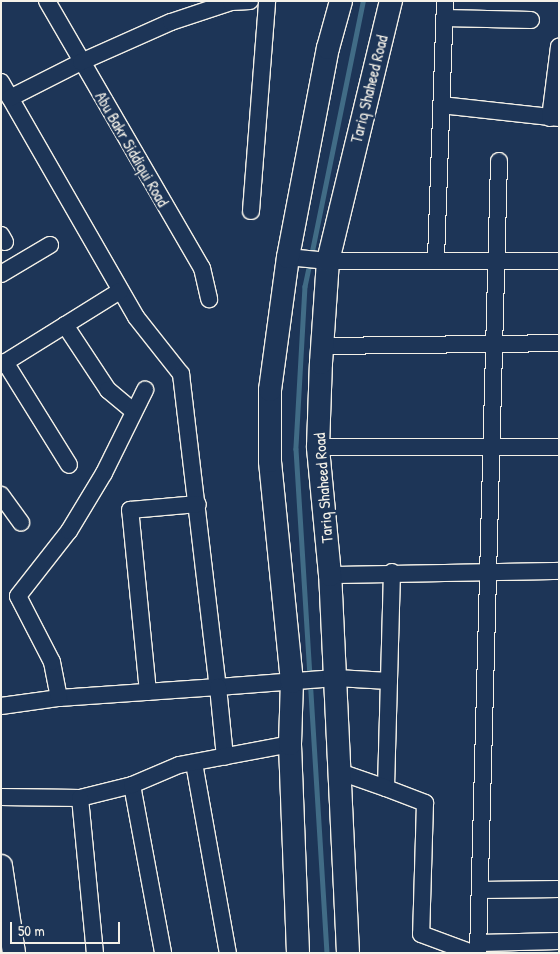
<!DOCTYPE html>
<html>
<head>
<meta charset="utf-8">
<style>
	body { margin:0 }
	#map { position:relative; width:560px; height:954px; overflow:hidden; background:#1d3557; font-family:"Patrick Hand",sans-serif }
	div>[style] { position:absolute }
	.stream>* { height:4.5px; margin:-2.25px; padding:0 2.25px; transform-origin:2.25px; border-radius:2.25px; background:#416c86 }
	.roads { filter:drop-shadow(1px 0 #f4f1e8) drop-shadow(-1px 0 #f4f1e8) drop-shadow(0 1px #f4f1e8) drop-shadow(0 -1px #f4f1e8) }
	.street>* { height:16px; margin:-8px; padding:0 8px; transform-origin:8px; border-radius:8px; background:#1d3557 }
	.secondary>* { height:22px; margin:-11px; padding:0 11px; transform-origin:11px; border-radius:11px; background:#1d3557 }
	span { translate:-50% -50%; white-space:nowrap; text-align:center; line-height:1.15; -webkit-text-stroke:4.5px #1d3557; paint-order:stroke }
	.street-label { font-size:16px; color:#f4f1e8 }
	.frame { position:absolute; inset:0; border:2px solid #f4f1e8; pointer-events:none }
	.scale { position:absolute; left:10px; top:922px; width:110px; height:22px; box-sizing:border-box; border:2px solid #f4f1e8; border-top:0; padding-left:6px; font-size:15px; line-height:18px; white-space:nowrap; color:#f4f1e8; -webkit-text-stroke:4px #1d3557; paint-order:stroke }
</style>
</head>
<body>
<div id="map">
	<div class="stream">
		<div style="left:311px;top:256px;width:260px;rotate:-78.5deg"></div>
		<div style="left:310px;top:263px;width:24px;rotate:102deg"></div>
		<div style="left:305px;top:286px;width:163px;rotate:93.2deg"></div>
		<div style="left:296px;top:449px;width:505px;rotate:86.48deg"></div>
	</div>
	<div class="roads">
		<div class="street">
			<div style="left:47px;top:1px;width:309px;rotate:59.9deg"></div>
			<div style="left:202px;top:268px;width:32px;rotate:77deg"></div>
			<div style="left:444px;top:18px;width:87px;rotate:1.3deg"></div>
			<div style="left:1px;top:82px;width:271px;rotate:60.1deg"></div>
			<div style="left:136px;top:317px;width:73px;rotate:51.7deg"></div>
			<div style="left:181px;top:374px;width:315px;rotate:83.3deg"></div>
			<div style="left:218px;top:687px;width:118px;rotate:-4.4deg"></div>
			<div style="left:336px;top:678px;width:53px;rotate:3.2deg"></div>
			<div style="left:10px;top:98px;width:80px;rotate:-26.9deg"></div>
			<div style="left:81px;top:62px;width:98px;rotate:-24deg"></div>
			<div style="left:171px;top:22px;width:63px;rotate:-18.4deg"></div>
			<div style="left:231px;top:2px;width:19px;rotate:-3deg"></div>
			<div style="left:441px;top:105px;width:119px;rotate:6.3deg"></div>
			<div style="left:550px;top:118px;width:72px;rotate:-82.8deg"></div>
			<div style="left:251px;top:211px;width:211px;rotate:-85.6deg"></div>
			<div style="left:1px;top:235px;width:8px;rotate:60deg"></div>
			<div style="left:288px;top:257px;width:40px;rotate:5.7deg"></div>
			<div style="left:328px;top:261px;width:231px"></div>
			<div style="left:436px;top:259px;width:258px;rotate:-88deg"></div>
			<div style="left:1px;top:274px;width:57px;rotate:-30.6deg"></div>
			<div style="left:65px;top:325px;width:78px;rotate:56.5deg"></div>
			<div style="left:108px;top:390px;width:33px;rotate:40deg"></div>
			<div style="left:324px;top:346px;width:235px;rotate:-0.7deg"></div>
			<div style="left:5px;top:362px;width:121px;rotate:58.1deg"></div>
			<div style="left:1px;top:365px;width:140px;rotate:-31.9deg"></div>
			<div style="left:318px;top:447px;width:241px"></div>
			<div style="left:1px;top:495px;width:34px;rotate:54deg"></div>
			<div style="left:392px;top:572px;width:216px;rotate:91.6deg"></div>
			<div style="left:386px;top:788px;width:42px;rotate:21deg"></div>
			<div style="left:425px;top:803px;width:131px;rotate:91.7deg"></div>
			<div style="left:421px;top:934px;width:54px;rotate:20.4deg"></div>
			<div style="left:330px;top:575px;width:229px;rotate:-1deg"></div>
			<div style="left:148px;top:692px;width:183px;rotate:-95.6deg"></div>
			<div style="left:130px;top:510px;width:68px;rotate:-5deg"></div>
			<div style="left:59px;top:698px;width:159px;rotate:-4deg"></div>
			<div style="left:218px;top:687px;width:70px;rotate:84.3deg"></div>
			<div style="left:1px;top:706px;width:59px;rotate:-7.9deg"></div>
			<div style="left:59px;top:698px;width:37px;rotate:-101deg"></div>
			<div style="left:52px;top:662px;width:74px;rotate:-117.3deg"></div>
			<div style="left:18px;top:596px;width:83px;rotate:-51.9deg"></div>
			<div style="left:69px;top:531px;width:68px;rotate:-58.9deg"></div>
			<div style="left:104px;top:473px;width:93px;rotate:-63.7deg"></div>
			<div style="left:194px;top:763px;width:193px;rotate:79.9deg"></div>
			<div style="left:340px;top:772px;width:49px;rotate:19.2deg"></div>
			<div style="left:132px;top:785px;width:171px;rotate:79.5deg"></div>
			<div style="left:1px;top:797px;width:79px;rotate:0.7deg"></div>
			<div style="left:80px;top:798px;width:54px;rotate:-14deg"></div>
			<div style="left:132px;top:785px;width:51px;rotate:-23.1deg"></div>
			<div style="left:179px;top:765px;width:113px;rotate:-10.7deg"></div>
			<div style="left:80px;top:798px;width:156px;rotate:84.5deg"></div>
			<div style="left:480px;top:890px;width:79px;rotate:-0.7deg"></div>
			<div style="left:479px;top:943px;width:80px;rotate:-1.4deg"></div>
			<div style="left:478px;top:953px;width:792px;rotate:-88.48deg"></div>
		</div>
		<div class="secondary">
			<div style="left:1px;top:866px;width:88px;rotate:81.5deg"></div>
			<div style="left:298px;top:953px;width:209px;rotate:-92.2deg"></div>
			<div style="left:290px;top:744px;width:62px;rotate:-88.2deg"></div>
			<div style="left:292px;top:682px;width:222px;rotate:-95.7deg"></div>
			<div style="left:270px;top:461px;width:71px;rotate:-90deg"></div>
			<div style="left:270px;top:390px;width:134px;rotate:-82.3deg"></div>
			<div style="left:288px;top:257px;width:213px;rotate:-79.2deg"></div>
			<div style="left:328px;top:48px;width:49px;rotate:-74.5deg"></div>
			<div style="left:348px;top:953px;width:378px;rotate:-92.7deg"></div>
			<div style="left:330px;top:575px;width:129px;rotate:-95.4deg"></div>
			<div style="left:318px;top:447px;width:84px;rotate:-88deg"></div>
			<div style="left:321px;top:363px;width:102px;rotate:-86.1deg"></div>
			<div style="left:328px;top:261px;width:268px;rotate:-76.4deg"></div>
		</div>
	</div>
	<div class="street-label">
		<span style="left:369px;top:89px;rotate:-76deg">Tariq Shaheed Road</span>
		<span style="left:132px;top:149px;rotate:60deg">Abu Bakr Siddiqui Road</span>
		<span style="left:323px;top:488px;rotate:-94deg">Tariq Shaheed Road</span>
	</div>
	<div class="frame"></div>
	<div class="scale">50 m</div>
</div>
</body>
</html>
